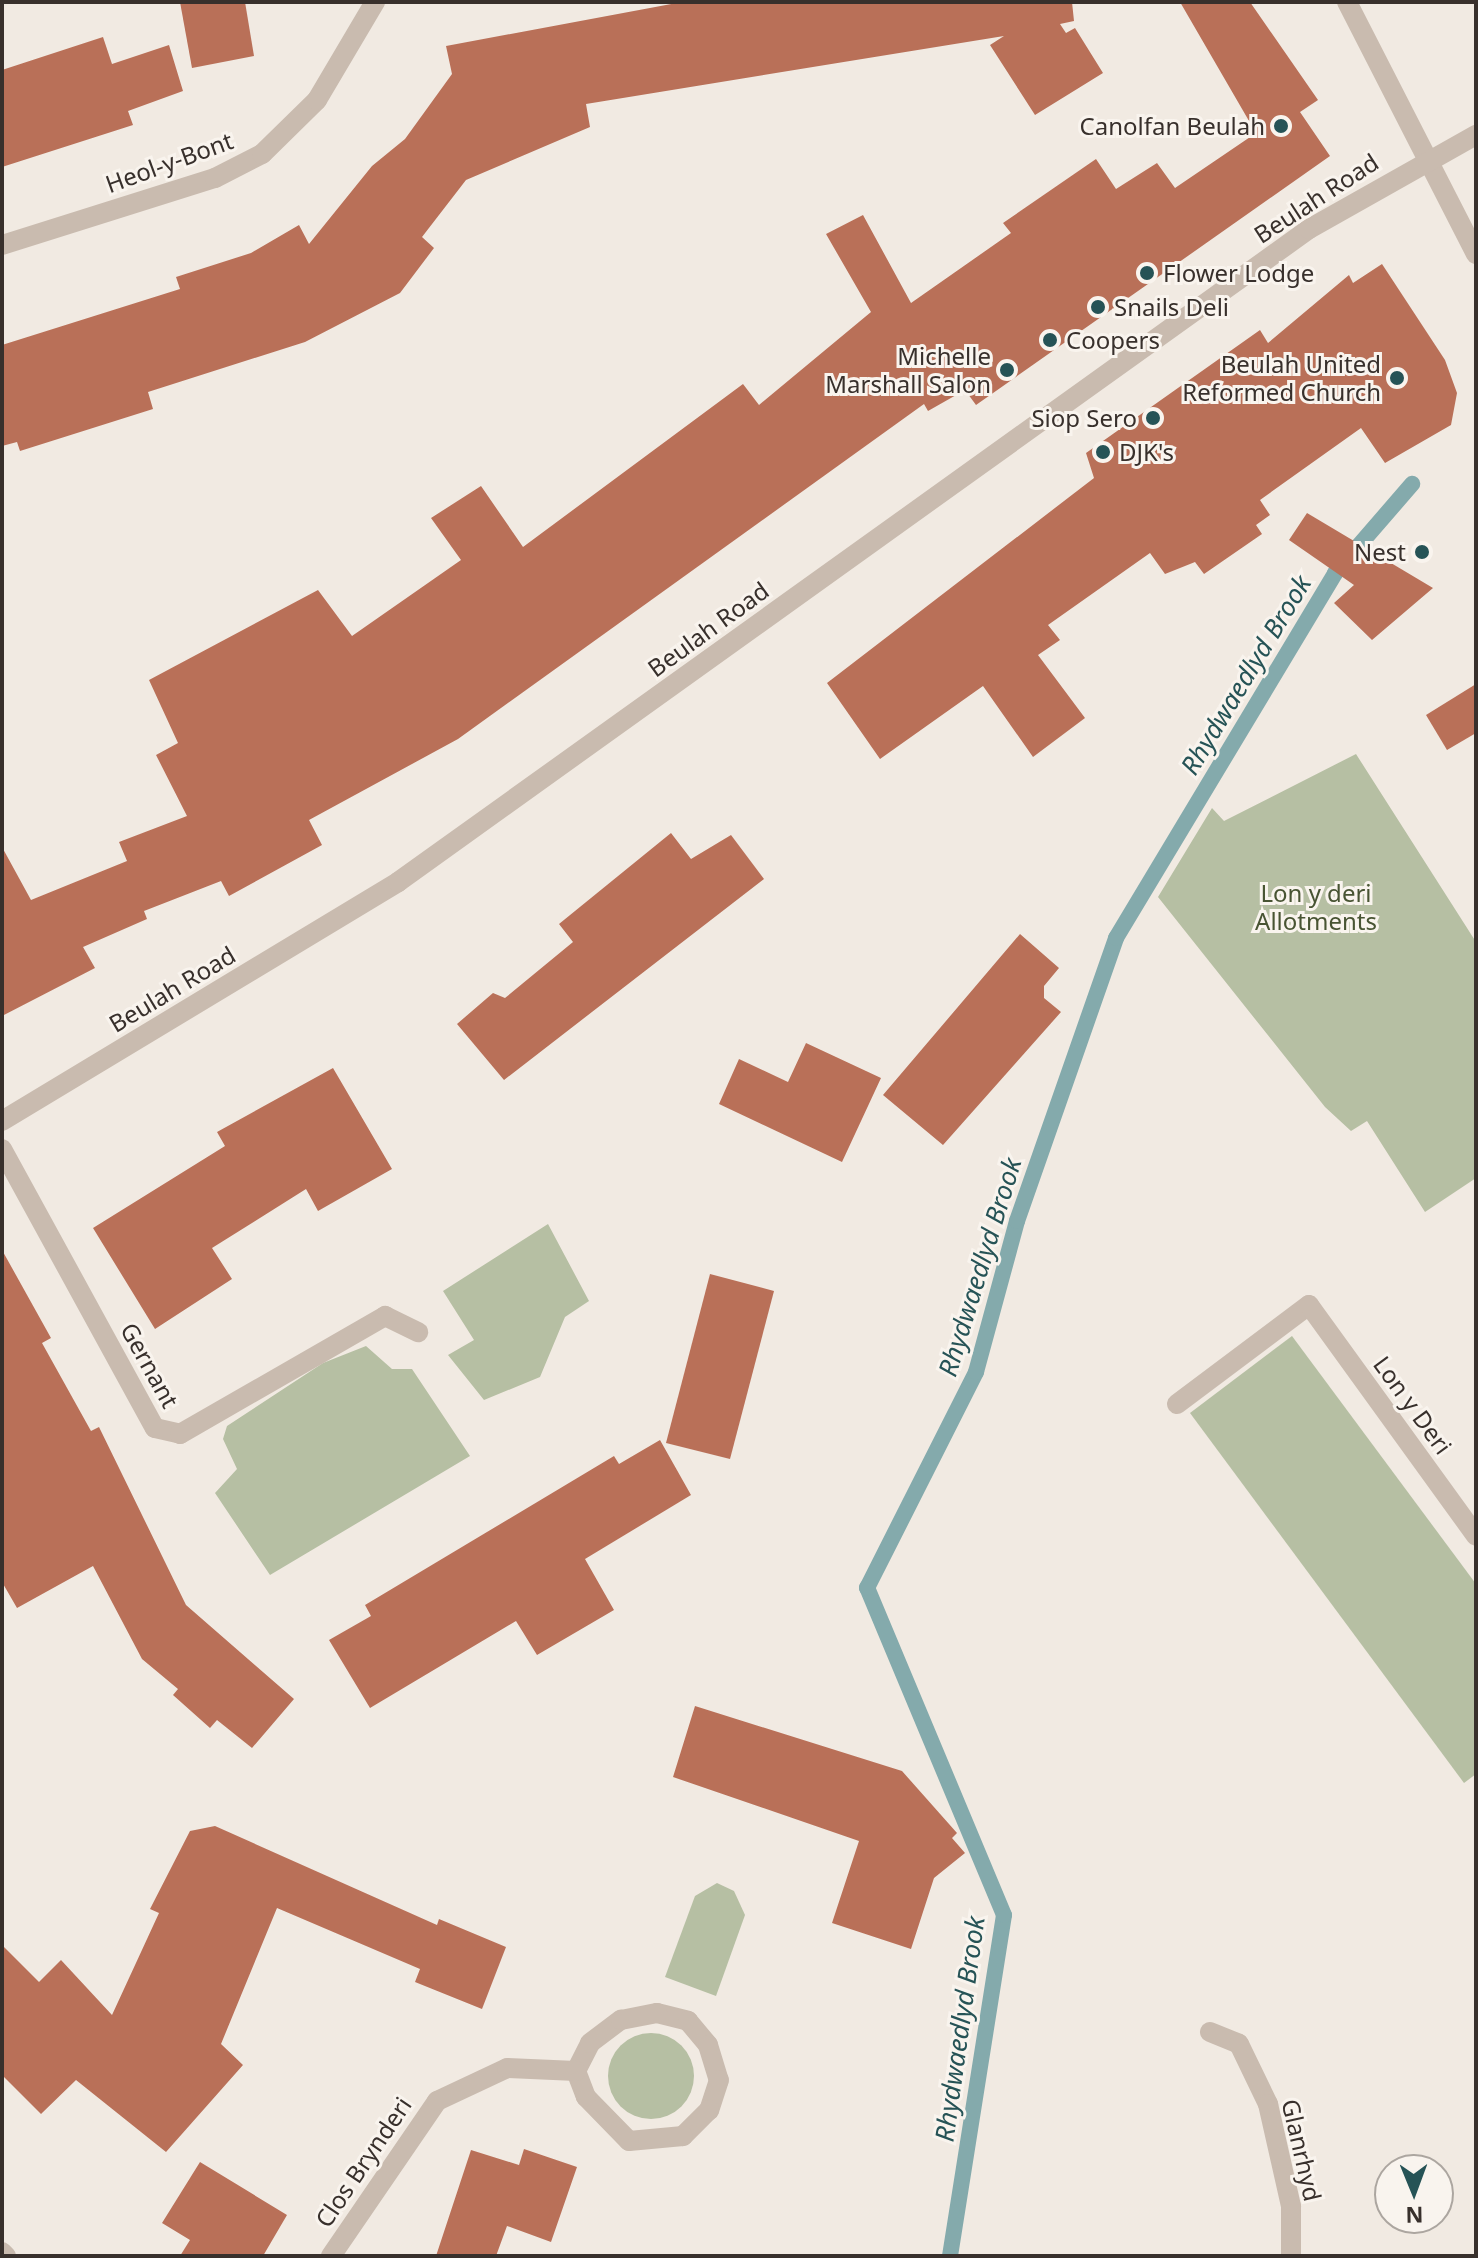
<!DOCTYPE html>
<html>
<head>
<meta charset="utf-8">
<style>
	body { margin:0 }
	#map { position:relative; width:1478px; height:2258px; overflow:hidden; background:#f1eae2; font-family:"Noto Sans",sans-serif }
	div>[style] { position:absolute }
	.green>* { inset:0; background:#b6bfa3 }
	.round { border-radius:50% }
	.stream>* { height:16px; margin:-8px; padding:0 8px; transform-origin:8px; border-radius:8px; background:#84aaac }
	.building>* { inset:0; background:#b97058 }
	.minor>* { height:20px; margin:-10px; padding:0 10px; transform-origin:10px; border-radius:10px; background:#c9bbaf }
	.dots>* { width:22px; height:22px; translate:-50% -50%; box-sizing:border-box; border:4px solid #f9f4ee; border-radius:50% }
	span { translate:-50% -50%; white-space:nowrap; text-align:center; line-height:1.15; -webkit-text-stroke:6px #f9f4ee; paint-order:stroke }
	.poi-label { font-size:24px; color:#38302c }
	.right { translate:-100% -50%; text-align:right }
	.left { translate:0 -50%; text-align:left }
	.street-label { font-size:24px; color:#38302c }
	.park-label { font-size:24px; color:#485433 }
	.water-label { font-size:26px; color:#265356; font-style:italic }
	.frame { position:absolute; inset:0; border:4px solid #38302c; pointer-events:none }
	.north { position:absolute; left:1374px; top:2154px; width:80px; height:80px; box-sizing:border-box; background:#f9f4ee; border:2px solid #aca6a0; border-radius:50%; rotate:179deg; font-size:22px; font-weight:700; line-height:32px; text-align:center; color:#38302c }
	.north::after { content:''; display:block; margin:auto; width:28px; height:36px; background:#265356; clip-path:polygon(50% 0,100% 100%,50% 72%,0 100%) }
</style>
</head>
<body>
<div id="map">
	<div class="green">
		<div style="clip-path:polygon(1356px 754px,1476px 942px,1476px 1178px,1425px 1212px,1367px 1121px,1351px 1131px,1325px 1107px,1158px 897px,1212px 808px,1224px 821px)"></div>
		<div style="clip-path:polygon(548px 1224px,589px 1301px,565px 1317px,540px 1377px,484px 1400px,448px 1355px,474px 1340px,443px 1291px)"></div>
		<div style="clip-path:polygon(1292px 1336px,1476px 1584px,1476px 1774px,1464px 1783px,1190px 1413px)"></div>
		<div style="clip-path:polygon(366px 1346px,392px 1369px,412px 1369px,470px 1456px,270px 1575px,215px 1493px,237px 1469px,223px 1439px,227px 1426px,323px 1363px)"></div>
		<div style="clip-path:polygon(717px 1883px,734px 1891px,745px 1915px,716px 1996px,665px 1977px,695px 1896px)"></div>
		<div class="round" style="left:608px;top:2033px;width:86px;height:86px"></div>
	</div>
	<div class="stream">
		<div style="left:950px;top:2256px;width:345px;rotate:-81deg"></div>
		<div style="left:1004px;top:1915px;width:355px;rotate:-112.7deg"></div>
		<div style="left:867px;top:1588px;width:242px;rotate:-63.2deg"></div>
		<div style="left:976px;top:1372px;width:156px;rotate:-74.8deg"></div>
		<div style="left:1017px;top:1221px;width:300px;rotate:-70.7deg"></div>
		<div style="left:1116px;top:938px;width:426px;rotate:-59deg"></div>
		<div style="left:1335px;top:573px;width:118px;rotate:-49.1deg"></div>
	</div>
	<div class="building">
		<div style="clip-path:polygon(180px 2px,245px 2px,254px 56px,192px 68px)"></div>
		<div style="clip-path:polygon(682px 2px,1072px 2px,1074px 21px,1060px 24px,1066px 33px,1075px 28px,1103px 73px,1035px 115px,990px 45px,1004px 36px,586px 104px,590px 127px,466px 180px,422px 237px,434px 248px,400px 293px,305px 342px,148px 392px,153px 409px,20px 451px,17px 442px,2px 446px,2px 345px,180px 289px,176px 277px,251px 253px,299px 225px,309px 244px,372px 166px,405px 139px,452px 74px,446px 46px)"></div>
		<div style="clip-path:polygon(1180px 2px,1250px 2px,1318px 100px,1300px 112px,1330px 156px,976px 405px,965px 390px,928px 411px,924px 404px,458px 739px,309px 820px,322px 845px,229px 896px,221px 881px,144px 911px,147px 919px,83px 947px,95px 968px,2px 1016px,2px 847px,31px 900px,127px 861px,119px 842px,187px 816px,156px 755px,178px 743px,149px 680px,318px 590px,352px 636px,461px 560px,431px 518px,481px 486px,523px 547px,743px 384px,759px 405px,871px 312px,826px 234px,863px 215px,911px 303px,1011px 233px,1003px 223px,1096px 159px,1116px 189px,1157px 163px,1175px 188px,1256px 133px)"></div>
		<div style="clip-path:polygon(103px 37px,112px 64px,169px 45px,183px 91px,128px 111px,133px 125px,2px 167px,2px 70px)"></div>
		<div style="clip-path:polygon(1382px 264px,1445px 360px,1457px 393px,1451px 425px,1385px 463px,1361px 428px,1260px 500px,1270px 515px,1256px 525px,1262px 534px,1204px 574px,1195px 562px,1165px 574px,1150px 553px,1048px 625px,1060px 640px,1038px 655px,1085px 718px,1033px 757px,983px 686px,880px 759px,827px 683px,1094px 478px,1086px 453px,1260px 330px,1268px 343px,1349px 275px,1353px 283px)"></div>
		<div style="clip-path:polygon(1307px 513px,1433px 588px,1372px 640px,1334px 603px,1354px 585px,1289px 540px)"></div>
		<div style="clip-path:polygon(1476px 684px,1476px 733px,1447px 750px,1426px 715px)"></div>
		<div style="clip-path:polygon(671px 833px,691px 859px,731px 835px,764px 879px,504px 1080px,457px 1024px,493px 993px,505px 998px,573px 942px,559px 924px)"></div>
		<div style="clip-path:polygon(1020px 934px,1059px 968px,1044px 986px,1044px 998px,1061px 1012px,943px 1145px,883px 1095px)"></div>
		<div style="clip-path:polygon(806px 1043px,881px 1078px,842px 1162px,719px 1104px,739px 1059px,788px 1082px)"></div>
		<div style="clip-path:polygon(333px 1068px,392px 1169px,318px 1211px,306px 1189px,212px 1248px,232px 1279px,155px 1329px,93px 1228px,225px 1146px,217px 1132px)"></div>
		<div style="clip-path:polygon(2px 1250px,51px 1338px,42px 1343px,91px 1431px,99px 1427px,186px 1605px,294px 1699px,252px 1748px,217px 1720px,210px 1728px,173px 1695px,178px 1689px,142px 1659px,93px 1566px,17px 1608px,2px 1582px)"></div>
		<div style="clip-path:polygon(710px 1274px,774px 1291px,730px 1459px,666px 1443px)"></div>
		<div style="clip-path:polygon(660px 1440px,691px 1495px,585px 1559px,614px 1610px,537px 1655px,516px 1621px,370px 1708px,329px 1640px,371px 1616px,365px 1605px,614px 1456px,619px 1464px)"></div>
		<div style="clip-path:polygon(695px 1706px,902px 1771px,957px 1833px,952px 1838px,965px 1853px,934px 1878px,911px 1949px,832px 1923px,859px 1841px,673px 1777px)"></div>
		<div style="clip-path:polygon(215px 1826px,437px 1925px,439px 1919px,506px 1947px,482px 2009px,415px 1982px,420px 1969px,277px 1908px,221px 2044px,243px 2065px,166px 2152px,76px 2080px,41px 2114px,2px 2075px,2px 1945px,39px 1982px,61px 1960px,112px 2015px,159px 1913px,150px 1909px,190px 1831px)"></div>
		<div style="clip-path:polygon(524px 2149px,577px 2167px,551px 2242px,507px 2226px,496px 2256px,436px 2256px,471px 2150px,519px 2165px)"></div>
		<div style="clip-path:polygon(200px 2162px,287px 2215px,263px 2256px,180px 2256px,190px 2240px,162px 2223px)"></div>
	</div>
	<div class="minor">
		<div style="left:1347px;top:2px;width:283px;rotate:62.9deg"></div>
		<div style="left:2px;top:245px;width:223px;rotate:-17.5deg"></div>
		<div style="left:215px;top:178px;width:53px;rotate:-27.1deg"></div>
		<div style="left:262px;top:154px;width:77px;rotate:-44.5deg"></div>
		<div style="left:317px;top:100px;width:114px;rotate:-59.4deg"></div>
		<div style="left:2px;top:1121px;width:463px;rotate:-31.1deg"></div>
		<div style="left:398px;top:882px;width:1121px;rotate:-35.63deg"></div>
		<div style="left:1309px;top:229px;width:192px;rotate:-29.4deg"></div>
		<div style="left:2px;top:1149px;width:318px;rotate:61.3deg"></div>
		<div style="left:155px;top:1428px;width:26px;rotate:13deg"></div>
		<div style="left:180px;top:1434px;width:237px;rotate:-29.9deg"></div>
		<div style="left:385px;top:1316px;width:37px;rotate:26deg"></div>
		<div style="left:1177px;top:1404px;width:165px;rotate:-36.9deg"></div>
		<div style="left:1309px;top:1305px;width:285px;rotate:54.1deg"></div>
		<div style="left:657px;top:2013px;width:32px;rotate:14deg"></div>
		<div style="left:688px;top:2021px;width:31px;rotate:50deg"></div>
		<div style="left:708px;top:2045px;width:37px;rotate:73deg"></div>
		<div style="left:719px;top:2080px;width:32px;rotate:108deg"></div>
		<div style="left:709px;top:2110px;width:37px;rotate:135deg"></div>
		<div style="left:683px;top:2136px;width:54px;rotate:174.7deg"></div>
		<div style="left:629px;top:2141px;width:62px;rotate:-134.3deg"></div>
		<div style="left:586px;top:2097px;width:28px;rotate:-111deg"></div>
		<div style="left:576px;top:2071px;width:31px;rotate:-63deg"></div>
		<div style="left:590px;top:2043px;width:39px;rotate:-37deg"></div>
		<div style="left:621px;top:2020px;width:37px;rotate:-11deg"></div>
		<div style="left:1210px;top:2032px;width:31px;rotate:22deg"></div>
		<div style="left:1239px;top:2044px;width:67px;rotate:64.2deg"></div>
		<div style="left:1268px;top:2104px;width:105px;rotate:77.3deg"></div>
		<div style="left:1291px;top:2206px;width:50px;rotate:90deg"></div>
		<div style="left:2px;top:2252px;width:6px;rotate:45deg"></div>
		<div style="left:331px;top:2256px;width:188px;rotate:-55.6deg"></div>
		<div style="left:437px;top:2101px;width:77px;rotate:-25.2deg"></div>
		<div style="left:507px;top:2068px;width:69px;rotate:2.5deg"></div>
	</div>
	<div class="dots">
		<div style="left:1281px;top:126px;background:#265356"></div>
		<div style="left:1147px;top:273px;background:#265356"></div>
		<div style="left:1098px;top:307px;background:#265356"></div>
		<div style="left:1050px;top:340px;background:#265356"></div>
		<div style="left:1007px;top:370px;background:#265356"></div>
		<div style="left:1397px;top:378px;background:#265356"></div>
		<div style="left:1153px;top:418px;background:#265356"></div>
		<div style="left:1103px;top:452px;background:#265356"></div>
		<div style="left:1422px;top:552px;background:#265356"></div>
	</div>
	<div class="poi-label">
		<span class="right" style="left:1265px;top:126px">Canolfan Beulah</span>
		<span class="left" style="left:1163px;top:273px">Flower Lodge</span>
		<span class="left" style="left:1114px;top:307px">Snails Deli</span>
		<span class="left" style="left:1066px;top:340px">Coopers</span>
		<span class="right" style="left:991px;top:370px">Michelle<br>Marshall Salon</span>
		<span class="right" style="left:1381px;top:378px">Beulah United<br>Reformed Church</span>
		<span class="right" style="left:1137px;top:418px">Siop Sero</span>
		<span class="left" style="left:1119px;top:452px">DJK's</span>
		<span class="right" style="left:1406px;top:552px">Nest</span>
	</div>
	<div class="street-label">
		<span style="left:169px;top:162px;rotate:-20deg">Heol-y-Bont</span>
		<span style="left:1316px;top:198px;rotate:-33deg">Beulah Road</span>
		<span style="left:708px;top:629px;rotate:-36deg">Beulah Road</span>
		<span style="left:172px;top:989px;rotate:-31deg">Beulah Road</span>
		<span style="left:150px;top:1365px;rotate:61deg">Gernant</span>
		<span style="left:1413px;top:1405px;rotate:54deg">Lon y Deri</span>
		<span style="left:1302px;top:2150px;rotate:77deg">Glanrhyd</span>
		<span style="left:363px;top:2162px;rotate:-56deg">Clos Brynderi</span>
	</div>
	<div class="park-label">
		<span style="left:1316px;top:907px">Lon y deri<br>Allotments</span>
	</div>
	<div class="water-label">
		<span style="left:1246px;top:675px;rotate:-59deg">Rhydwaedlyd Brook</span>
		<span style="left:980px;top:1267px;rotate:-73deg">Rhydwaedlyd Brook</span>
		<span style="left:960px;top:2029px;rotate:-82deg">Rhydwaedlyd Brook</span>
	</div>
	<div class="frame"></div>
	<div class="north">N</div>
</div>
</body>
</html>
